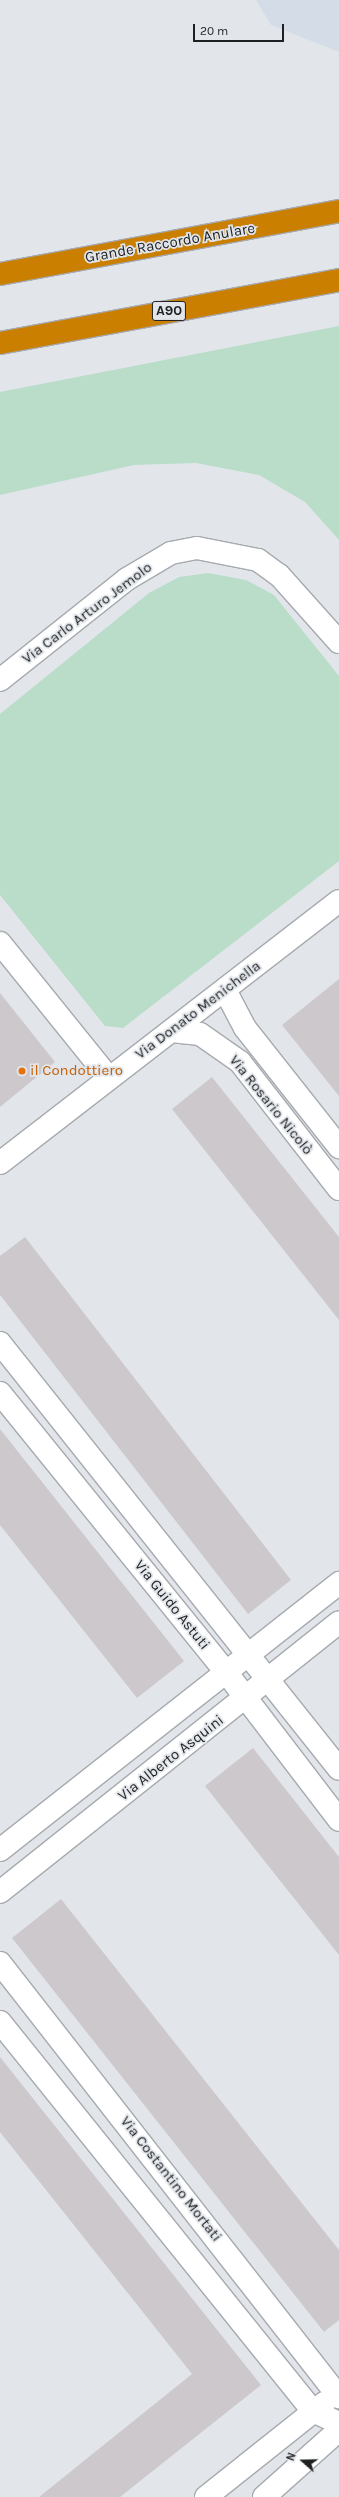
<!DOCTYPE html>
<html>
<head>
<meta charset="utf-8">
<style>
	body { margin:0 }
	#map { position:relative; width:339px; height:2497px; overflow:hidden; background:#e2e6eb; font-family:Karla,sans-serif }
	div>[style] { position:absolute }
	.built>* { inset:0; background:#d3dce7 }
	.green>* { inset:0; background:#b9ddc9 }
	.building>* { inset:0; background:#cdc8cb }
	.roads { filter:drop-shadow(1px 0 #a6aaaf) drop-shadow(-1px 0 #a6aaaf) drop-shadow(0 1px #a6aaaf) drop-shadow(0 -1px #a6aaaf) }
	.minor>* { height:22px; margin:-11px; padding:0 11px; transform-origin:11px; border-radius:11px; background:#fff }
	.highway>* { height:22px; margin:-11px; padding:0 11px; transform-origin:11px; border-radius:11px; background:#ca7f00 }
	.dots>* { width:11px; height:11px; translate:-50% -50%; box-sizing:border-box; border:2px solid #e2e6eb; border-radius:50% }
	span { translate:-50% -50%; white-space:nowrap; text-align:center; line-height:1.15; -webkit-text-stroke:3.5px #e2e6eb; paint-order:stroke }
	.shield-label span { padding:1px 3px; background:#e2e6eb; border:1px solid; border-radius:3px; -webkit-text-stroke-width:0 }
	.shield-label { font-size:14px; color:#1e2021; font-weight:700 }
	.street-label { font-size:15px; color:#1e2021 }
	.food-label { font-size:15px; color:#c56008 }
	.left { translate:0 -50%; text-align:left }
	.north { position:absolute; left:283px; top:2441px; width:40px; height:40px; -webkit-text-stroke:3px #e2e6eb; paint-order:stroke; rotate:290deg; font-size:11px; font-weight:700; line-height:16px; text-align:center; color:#1e2021 }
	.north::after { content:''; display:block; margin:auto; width:14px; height:18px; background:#1e2021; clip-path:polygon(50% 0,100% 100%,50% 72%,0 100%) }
	.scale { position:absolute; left:193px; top:24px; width:91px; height:18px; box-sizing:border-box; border:2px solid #1e2021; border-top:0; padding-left:5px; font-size:12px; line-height:14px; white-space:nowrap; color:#1e2021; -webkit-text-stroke:3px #e2e6eb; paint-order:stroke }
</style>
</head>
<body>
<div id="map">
	<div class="built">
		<div style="clip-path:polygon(256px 0,339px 0,339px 52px,271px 25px)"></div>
	</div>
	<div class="green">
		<div style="clip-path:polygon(339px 326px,339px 540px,305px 502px,259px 475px,196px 463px,134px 465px,0 495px,0 392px)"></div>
		<div style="clip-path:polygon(208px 573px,246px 580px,274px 595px,339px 676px,339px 861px,123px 1028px,105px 1026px,0 895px,0 714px,149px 593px,179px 577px)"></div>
	</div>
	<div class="building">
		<div style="clip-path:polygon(339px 979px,339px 1096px,282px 1025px)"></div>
		<div style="clip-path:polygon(0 993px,55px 1062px,0 1107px)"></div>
		<div style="clip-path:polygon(212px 1077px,339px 1237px,339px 1320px,172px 1109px)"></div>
		<div style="clip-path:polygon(25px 1237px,291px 1580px,248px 1614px,0 1295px,0 1256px)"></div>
		<div style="clip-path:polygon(0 1429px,184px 1661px,137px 1698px,0 1525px)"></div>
		<div style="clip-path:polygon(253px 1748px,339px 1857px,339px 1955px,205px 1786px)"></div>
		<div style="clip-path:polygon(61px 1899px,339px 2250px,339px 2320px,324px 2332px,12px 1938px)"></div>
		<div style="clip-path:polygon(0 2057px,261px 2385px,120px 2497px,39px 2497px,192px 2374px,0 2132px)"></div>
	</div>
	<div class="roads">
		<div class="minor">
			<div style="left:0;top:680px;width:162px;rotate:-38.5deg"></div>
			<div style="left:127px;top:579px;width:51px;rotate:-30.6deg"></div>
			<div style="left:171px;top:553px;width:26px;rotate:-11deg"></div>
			<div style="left:197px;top:548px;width:62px;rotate:11.1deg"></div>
			<div style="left:258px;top:560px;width:26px;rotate:36deg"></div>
			<div style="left:279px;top:575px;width:90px;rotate:48.2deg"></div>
			<div style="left:0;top:943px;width:172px;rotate:51.1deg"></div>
			<div style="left:225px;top:990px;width:43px;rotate:62.2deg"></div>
			<div style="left:245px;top:1028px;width:152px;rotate:51.7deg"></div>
			<div style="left:171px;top:1031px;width:29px;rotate:6deg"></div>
			<div style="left:200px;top:1034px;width:49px;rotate:35deg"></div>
			<div style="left:240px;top:1062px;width:161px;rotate:52.1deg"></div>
			<div style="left:0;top:1163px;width:428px;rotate:-37.7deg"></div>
			<div style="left:0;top:1343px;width:544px;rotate:51.49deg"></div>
			<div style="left:0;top:1393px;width:359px;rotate:51deg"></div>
			<div style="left:226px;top:1672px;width:186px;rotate:52.6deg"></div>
			<div style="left:0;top:1850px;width:432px;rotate:-38.2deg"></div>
			<div style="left:0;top:1892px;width:433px;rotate:-38.5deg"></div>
			<div style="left:0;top:1963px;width:551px;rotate:52.01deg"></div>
			<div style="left:0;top:2022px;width:499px;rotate:51.2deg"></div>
			<div style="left:313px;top:2411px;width:29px;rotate:25deg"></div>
			<div style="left:206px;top:2497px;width:151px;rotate:-38.5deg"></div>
			<div style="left:264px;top:2497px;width:101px;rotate:-41.8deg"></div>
		</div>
		<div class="highway">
			<div style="left:0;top:274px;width:345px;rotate:-10.5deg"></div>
			<div style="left:0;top:343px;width:345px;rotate:-10.5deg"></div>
		</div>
	</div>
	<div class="dots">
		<div style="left:22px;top:1071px;background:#e8710a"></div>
	</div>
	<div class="shield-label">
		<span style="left:169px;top:311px">A90</span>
	</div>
	<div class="street-label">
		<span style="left:170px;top:243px;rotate:-10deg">Grande Raccordo Anulare</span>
		<span style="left:87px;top:613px;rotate:-37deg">Via Carlo Arturo Jemolo</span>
		<span style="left:198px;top:1010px;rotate:-37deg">Via Donato Menichella</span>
		<span style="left:271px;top:1105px;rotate:51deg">Via Rosario Nicolò</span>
		<span style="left:172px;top:1605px;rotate:51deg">Via Guido Astuti</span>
		<span style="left:171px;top:1758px;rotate:-38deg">Via Alberto Asquini</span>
		<span style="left:171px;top:2179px;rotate:52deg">Via Costantino Mortati</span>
	</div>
	<div class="food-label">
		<span class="left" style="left:30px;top:1071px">il Condottiero</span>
	</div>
	<div class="north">N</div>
	<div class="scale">20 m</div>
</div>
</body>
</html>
